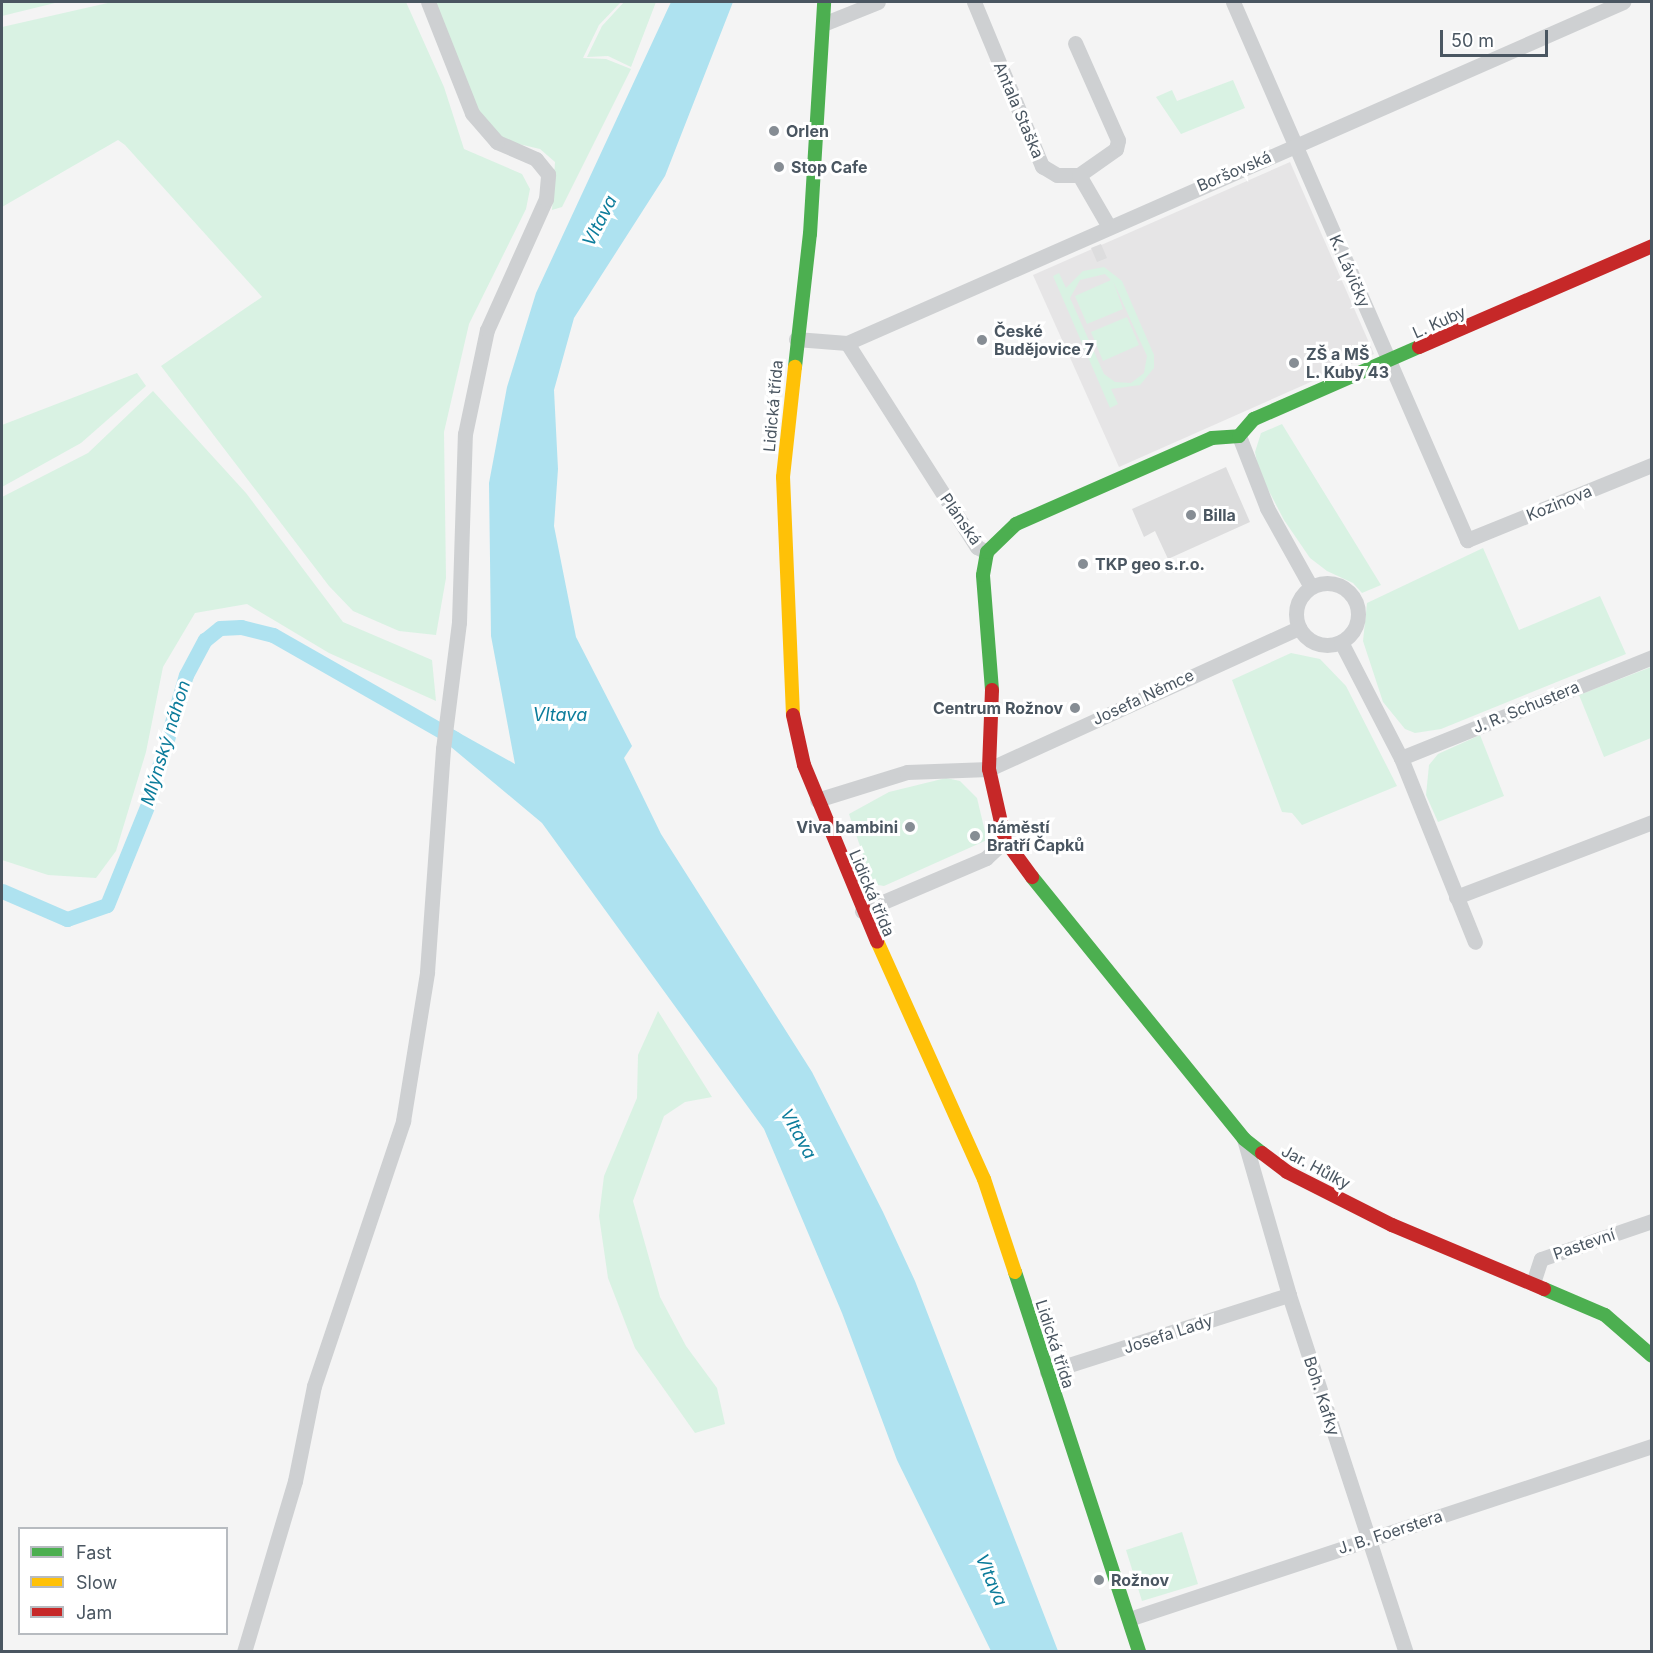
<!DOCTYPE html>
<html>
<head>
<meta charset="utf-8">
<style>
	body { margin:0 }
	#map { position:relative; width:1653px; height:1653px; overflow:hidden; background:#f4f4f4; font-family:Inter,sans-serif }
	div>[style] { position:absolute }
	.education>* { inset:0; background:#e6e5e6 }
	.green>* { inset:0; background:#d9f2e3 }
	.water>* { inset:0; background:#aee2f0 }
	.canal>* { height:15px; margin:-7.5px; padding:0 7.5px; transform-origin:7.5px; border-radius:7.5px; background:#aee2f0 }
	.building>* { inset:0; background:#ddddde }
	.street>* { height:15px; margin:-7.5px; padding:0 7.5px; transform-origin:7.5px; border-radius:7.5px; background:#ced0d2 }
	.street>.ring { margin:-7.5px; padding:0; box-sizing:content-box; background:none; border:15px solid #ced0d2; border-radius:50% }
	.fast>* { height:14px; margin:-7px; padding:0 7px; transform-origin:7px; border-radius:7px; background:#4caf50 }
	.slow>* { height:14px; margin:-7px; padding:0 7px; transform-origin:7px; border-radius:7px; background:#ffc107 }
	.jam>* { height:14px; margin:-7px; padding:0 7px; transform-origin:7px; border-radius:7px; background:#c62828 }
	.dots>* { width:16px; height:16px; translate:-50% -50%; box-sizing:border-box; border:3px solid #fff; border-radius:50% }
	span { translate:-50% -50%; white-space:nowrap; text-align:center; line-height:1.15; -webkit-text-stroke:6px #fff; paint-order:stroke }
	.street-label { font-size:16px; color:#4a5661 }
	.poi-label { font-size:16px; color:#4a5661; font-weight:700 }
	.left { translate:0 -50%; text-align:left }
	.right { translate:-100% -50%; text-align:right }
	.water-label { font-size:18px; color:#0c7c9b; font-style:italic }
	.frame { position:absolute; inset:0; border:3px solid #4a5661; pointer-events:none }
	.legend { position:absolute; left:18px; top:1527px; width:210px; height:108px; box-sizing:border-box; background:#fff; border:2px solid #b7bbc0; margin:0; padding:8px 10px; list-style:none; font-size:18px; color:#4a5661 }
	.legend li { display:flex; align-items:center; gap:12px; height:30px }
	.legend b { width:30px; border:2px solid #b7bbc0 }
	.scale { position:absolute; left:1440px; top:30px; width:108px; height:27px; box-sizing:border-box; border:3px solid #4a5661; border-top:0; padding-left:8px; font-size:18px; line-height:21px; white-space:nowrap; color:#4a5661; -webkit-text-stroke:4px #fff; paint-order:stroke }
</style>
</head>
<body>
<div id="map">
	<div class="education">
		<div style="clip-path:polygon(1290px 162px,1374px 354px,1119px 467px,1033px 275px)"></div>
	</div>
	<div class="green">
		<div style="clip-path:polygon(2px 2px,59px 2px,2px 16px)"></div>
		<div style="clip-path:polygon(112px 2px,406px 2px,444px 87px,464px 149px,522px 174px,530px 189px,526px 209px,469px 324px,444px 432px,446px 578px,436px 635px,399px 631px,353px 611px,329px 586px,161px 366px,262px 297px,125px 145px,118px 140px,2px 207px,2px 27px)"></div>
		<div style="clip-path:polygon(430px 2px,621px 2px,599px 25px,583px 58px,606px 59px,631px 69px,562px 207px,552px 210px,555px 162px,540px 149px,506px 141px,478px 112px)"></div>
		<div style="clip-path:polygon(624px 2px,656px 2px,631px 67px,608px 56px,587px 57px,602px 26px)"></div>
		<div style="clip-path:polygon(1233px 80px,1245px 108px,1181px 134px,1156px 97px,1172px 90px,1177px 101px)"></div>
		<div style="clip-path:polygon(evenodd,1104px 267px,1122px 281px,1154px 355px,1154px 368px,1140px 385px,1111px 389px,1118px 404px,1110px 408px,1053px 276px,1059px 273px,1066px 288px,1083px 271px,1104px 267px,1105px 274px,1111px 280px,1075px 296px,1087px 324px,1123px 309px,1113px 281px,1147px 356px,1144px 373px,1131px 383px,1115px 382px,1104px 374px,1070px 298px,1080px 280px,1105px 274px)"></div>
		<div style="clip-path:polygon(1127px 317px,1139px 345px,1103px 361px,1091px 332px)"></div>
		<div style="clip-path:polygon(137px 373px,146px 386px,81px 443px,2px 487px,2px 425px)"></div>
		<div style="clip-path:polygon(153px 391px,246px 493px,343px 622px,432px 660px,436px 701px,329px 653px,247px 604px,195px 613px,163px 667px,146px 752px,116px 851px,96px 878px,48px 875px,2px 860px,2px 497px,88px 453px)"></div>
		<div style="clip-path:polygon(1282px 424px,1381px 585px,1362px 593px,1353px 583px,1327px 571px,1310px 558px,1284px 520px,1259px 472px,1255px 452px,1261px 433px)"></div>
		<div style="clip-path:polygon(1483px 548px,1519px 630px,1600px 596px,1626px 654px,1441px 729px,1415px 733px,1405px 729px,1383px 702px,1363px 641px,1367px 603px)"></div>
		<div style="clip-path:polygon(1291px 653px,1320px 659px,1346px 686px,1397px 786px,1302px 825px,1292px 813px,1282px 812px,1232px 680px)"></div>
		<div style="clip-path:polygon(1651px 667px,1651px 738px,1604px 757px,1579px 695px)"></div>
		<div style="clip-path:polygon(1480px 735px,1504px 796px,1438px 822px,1426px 795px,1429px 765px,1438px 754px)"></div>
		<div style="clip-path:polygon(946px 778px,960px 781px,977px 798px,987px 840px,884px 886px,873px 884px,849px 814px,889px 792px)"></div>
		<div style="clip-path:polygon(658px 1011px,712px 1097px,685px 1102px,664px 1116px,633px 1201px,660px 1297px,686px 1346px,717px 1388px,725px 1424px,695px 1433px,635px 1348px,608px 1278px,599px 1216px,604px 1176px,637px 1098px,638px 1055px)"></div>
		<div style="clip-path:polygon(1182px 1532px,1198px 1584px,1142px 1601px,1126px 1550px)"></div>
	</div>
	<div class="water">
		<div style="clip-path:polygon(671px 2px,733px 2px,665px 176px,574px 318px,554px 390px,558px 469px,554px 526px,576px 637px,632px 746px,624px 758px,661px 834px,812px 1072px,883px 1212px,915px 1281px,1058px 1651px,991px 1651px,897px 1460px,842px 1313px,764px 1129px,542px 823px,451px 747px,454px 730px,515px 764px,491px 636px,489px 483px,507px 387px,536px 293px)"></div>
	</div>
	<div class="canal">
		<div style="left:2px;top:891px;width:71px;rotate:23.3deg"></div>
		<div style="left:67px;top:919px;width:42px;rotate:-19.3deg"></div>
		<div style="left:107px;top:905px;width:109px;rotate:-67.9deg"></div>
		<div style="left:148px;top:804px;width:134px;rotate:-73.6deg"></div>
		<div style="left:186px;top:675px;width:40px;rotate:-62deg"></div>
		<div style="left:205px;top:640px;width:19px;rotate:-39deg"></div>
		<div style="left:220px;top:628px;width:21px;rotate:-3deg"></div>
		<div style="left:241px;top:627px;width:33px;rotate:14deg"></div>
		<div style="left:273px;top:635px;width:210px;rotate:29.7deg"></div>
	</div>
	<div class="building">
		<div style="clip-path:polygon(1101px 244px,1107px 258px,1097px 262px,1091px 248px)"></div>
		<div style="clip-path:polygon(1226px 467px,1250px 522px,1168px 559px,1155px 531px,1144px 537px,1132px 509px)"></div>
	</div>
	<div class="street">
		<div style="left:974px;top:2px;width:178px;rotate:67.5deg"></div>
		<div style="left:1042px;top:166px;width:17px;rotate:31deg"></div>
		<div style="left:1057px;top:175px;width:22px"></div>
		<div style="left:1079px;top:175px;width:45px;rotate:-35.1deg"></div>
		<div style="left:1116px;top:149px;width:9px;rotate:-77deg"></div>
		<div style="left:1118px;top:140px;width:106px;rotate:-113.9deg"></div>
		<div style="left:1233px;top:2px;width:587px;rotate:66.49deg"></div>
		<div style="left:1467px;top:540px;width:200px;rotate:-22.1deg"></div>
		<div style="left:823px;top:24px;width:59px;rotate:-21.8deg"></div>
		<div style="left:1079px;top:175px;width:58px;rotate:59.9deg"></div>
		<div style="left:796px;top:339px;width:51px;rotate:4.5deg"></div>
		<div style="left:847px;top:343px;width:848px;rotate:-23.72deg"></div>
		<div style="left:847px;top:343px;width:242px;rotate:57.5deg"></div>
		<div style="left:977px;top:547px;width:11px;rotate:27deg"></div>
		<div style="left:1239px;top:436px;width:77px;rotate:68.7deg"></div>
		<div style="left:1267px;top:508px;width:90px;rotate:60.9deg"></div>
		<div class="ring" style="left:1296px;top:583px;width:47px;height:47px"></div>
		<div style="left:1341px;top:642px;width:131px;rotate:62.7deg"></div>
		<div style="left:1401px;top:758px;width:198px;rotate:68.1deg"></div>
		<div style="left:1401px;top:758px;width:271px;rotate:-21.9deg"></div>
		<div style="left:817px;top:800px;width:94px;rotate:-17.3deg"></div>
		<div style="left:907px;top:772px;width:82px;rotate:-2.1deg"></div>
		<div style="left:989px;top:769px;width:341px;rotate:-24.5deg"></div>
		<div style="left:1456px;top:897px;width:210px;rotate:-20.9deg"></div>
		<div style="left:862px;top:911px;width:135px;rotate:-23.1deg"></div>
		<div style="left:986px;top:858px;width:26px;rotate:-43deg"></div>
		<div style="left:1244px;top:1139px;width:162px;rotate:73.9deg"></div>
		<div style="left:1289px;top:1295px;width:376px;rotate:71.9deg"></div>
		<div style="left:1533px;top:1283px;width:25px;rotate:-72deg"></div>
		<div style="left:1541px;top:1259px;width:117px;rotate:-18.9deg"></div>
		<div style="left:1047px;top:1372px;width:254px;rotate:-17.7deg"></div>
		<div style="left:1129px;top:1619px;width:551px;rotate:-18.3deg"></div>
		<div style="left:244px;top:1652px;width:178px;rotate:-73.4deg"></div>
		<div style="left:295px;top:1481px;width:97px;rotate:-78.7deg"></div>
		<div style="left:314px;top:1386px;width:280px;rotate:-71.4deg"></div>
		<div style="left:403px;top:1121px;width:151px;rotate:-80.8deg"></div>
		<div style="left:427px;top:972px;width:224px;rotate:-85.9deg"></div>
		<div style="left:443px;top:749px;width:128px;rotate:-82.8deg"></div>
		<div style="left:459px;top:622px;width:188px;rotate:-88.2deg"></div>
		<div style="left:465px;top:434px;width:106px;rotate:-78.1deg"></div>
		<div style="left:487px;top:330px;width:144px;rotate:-65.8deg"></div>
		<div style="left:546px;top:199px;width:25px;rotate:-85deg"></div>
		<div style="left:548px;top:174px;width:19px;rotate:-129deg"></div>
		<div style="left:536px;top:159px;width:43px;rotate:-156.4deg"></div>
		<div style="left:497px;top:142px;width:38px;rotate:-131deg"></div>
		<div style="left:472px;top:113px;width:119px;rotate:-111.6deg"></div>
	</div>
	<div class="fast">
		<div style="left:795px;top:367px;width:134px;rotate:-83.6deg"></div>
		<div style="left:810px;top:234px;width:232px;rotate:-86.5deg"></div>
		<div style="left:992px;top:690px;width:115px;rotate:-94.5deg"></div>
		<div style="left:983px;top:575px;width:23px;rotate:-80deg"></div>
		<div style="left:987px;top:552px;width:40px;rotate:-44deg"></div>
		<div style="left:1016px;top:524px;width:214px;rotate:-23.7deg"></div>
		<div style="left:1212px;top:438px;width:27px;rotate:-4deg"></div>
		<div style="left:1239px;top:436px;width:23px;rotate:-49deg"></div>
		<div style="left:1254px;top:419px;width:180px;rotate:-23.6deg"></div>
		<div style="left:1032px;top:877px;width:337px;rotate:51deg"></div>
		<div style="left:1244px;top:1139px;width:23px;rotate:38deg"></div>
		<div style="left:1015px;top:1272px;width:400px;rotate:71.9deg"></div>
		<div style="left:1544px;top:1289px;width:66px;rotate:23.1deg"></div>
		<div style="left:1605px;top:1315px;width:62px;rotate:41.1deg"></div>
	</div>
	<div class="slow">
		<div style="left:793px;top:715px;width:238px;rotate:-92.4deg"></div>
		<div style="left:783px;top:477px;width:111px;rotate:-83.8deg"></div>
		<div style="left:877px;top:941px;width:261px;rotate:65.8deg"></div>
		<div style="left:984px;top:1179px;width:98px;rotate:71.6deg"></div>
	</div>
	<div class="jam">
		<div style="left:1419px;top:347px;width:254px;rotate:-23.4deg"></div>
		<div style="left:992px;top:690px;width:79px;rotate:92.2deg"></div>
		<div style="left:989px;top:769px;width:73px;rotate:77.3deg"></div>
		<div style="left:1005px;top:840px;width:46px;rotate:53.9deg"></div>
		<div style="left:793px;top:715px;width:51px;rotate:77.6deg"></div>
		<div style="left:804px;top:765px;width:191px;rotate:67.5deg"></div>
		<div style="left:1262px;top:1153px;width:31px;rotate:37deg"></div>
		<div style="left:1287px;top:1172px;width:118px;rotate:26.8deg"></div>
		<div style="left:1392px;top:1225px;width:165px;rotate:22.8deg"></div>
	</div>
	<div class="dots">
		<div style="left:774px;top:131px;background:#868d94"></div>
		<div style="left:779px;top:167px;background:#868d94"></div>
		<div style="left:982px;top:340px;background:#868d94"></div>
		<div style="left:1294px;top:363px;background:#868d94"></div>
		<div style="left:1191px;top:515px;background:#868d94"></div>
		<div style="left:1083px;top:564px;background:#868d94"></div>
		<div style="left:1075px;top:708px;background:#868d94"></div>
		<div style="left:910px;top:827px;background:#868d94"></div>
		<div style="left:975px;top:836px;background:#868d94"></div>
		<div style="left:1099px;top:1580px;background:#868d94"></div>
	</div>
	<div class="street-label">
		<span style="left:1019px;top:110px;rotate:67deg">Antala Staška</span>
		<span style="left:1234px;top:171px;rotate:-23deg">Boršovská</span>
		<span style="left:1350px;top:271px;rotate:66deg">K. Lávičky</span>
		<span style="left:1439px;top:322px;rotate:-24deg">L. Kuby</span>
		<span style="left:773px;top:406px;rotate:-85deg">Lidická třída</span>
		<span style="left:1559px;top:503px;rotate:-22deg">Kozinova</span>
		<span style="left:961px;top:519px;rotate:55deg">Plánská</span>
		<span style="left:1143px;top:697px;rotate:-25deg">Josefa Němce</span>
		<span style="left:1526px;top:707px;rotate:-22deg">J. R. Schustera</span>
		<span style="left:872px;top:893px;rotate:67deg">Lidická třída</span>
		<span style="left:1316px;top:1167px;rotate:28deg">Jar. Hůlky</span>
		<span style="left:1584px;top:1244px;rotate:-19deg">Pastevní</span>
		<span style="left:1168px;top:1334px;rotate:-18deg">Josefa Lady</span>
		<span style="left:1055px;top:1344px;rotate:72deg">Lidická třída</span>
		<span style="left:1322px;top:1396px;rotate:72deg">Boh. Kafky</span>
		<span style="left:1390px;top:1532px;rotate:-18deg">J. B. Foerstera</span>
	</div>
	<div class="poi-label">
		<span class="left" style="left:786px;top:131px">Orlen</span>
		<span class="left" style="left:791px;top:167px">Stop Cafe</span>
		<span class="left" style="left:994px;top:340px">České<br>Budějovice 7</span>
		<span class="left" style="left:1306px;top:363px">ZŠ a MŠ<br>L. Kuby 43</span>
		<span class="left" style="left:1203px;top:515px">Billa</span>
		<span class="left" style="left:1095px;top:564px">TKP geo s.r.o.</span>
		<span class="right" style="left:1063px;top:708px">Centrum Rožnov</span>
		<span class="right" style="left:898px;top:827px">Viva bambini</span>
		<span class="left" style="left:987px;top:836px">náměstí<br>Bratří Čapků</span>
		<span class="left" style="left:1111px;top:1580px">Rožnov</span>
	</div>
	<div class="water-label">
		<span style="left:600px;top:221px;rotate:-63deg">Vltava</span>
		<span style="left:560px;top:715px">Vltava</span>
		<span style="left:166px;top:743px;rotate:-73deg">Mlýnský náhon</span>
		<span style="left:798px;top:1134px;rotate:61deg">Vltava</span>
		<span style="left:991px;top:1580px;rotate:67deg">Vltava</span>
	</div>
	<div class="frame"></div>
	<ul class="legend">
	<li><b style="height:8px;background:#4caf50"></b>Fast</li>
	<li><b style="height:8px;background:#ffc107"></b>Slow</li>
	<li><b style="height:8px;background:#c62828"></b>Jam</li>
	</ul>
	<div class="scale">50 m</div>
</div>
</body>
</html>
